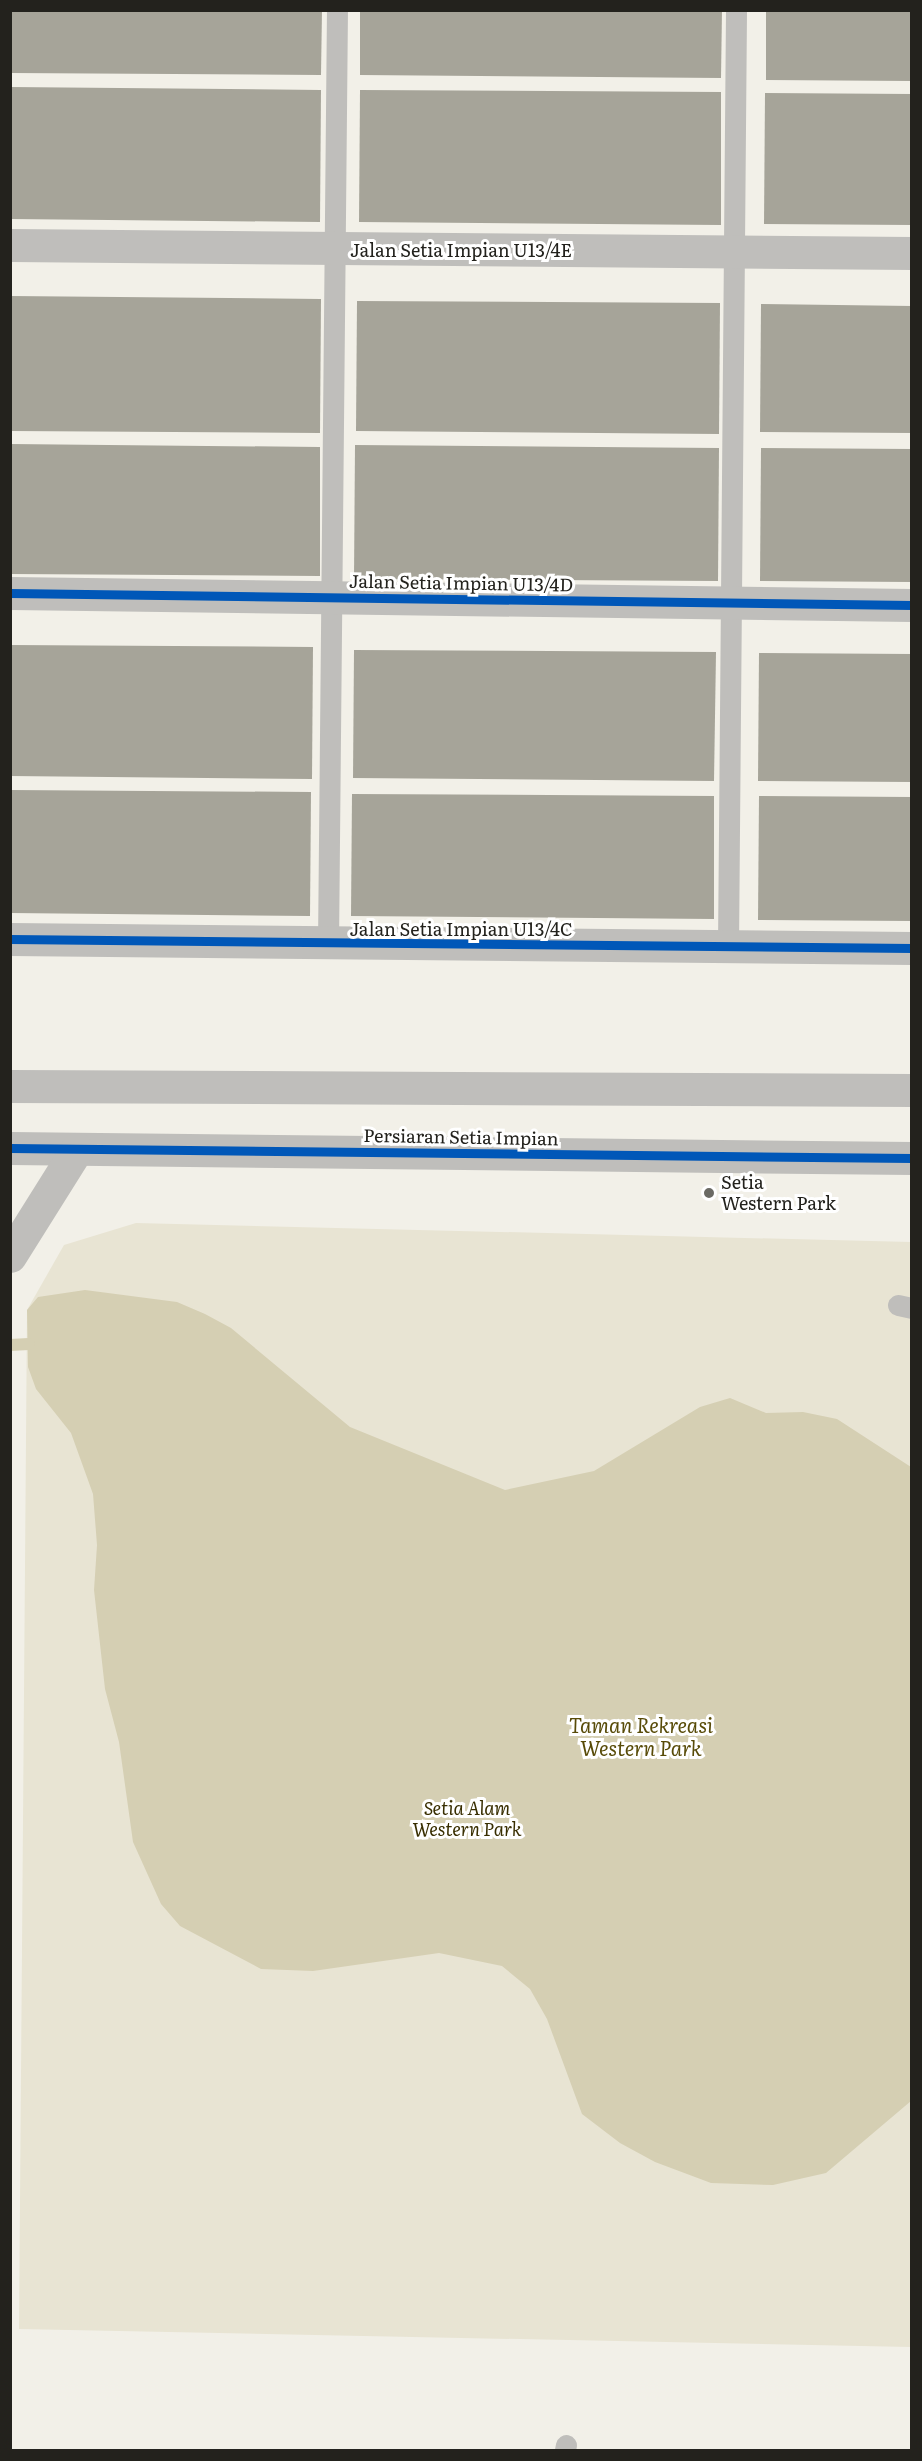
<!DOCTYPE html>
<html>
<head>
<meta charset="utf-8">
<style>
	body { margin:0 }
	#map { position:relative; width:922px; height:2461px; overflow:hidden; background:#f2f0e8; font-family:Literata,serif }
	div>[style] { position:absolute }
	.green>* { inset:0; background:#e8e4d3 }
	.water>* { inset:0; background:#d5cfb3 }
	.stream>* { height:12px; margin:-6px; padding:0 6px; transform-origin:6px; border-radius:6px; background:#d5cfb3 }
	.building>* { inset:0; background:#a6a499 }
	.service>* { height:21px; margin:-10.5px; padding:0 10.5px; transform-origin:10.5px; border-radius:10.5px; background:#bfbebb }
	.minor>* { height:33px; margin:-16.5px; padding:0 16.5px; transform-origin:16.5px; border-radius:16.5px; background:#bfbebb }
	.tertiary>* { height:33px; margin:-16.5px; padding:0 16.5px; transform-origin:16.5px; border-radius:16.5px; background:#bfbebb }
	.cycleway>* { height:9px; margin:-4.5px; padding:0 4.5px; transform-origin:4.5px; border-radius:4.5px; background:#0057b8 }
	.dots>* { width:16px; height:16px; translate:-50% -50%; box-sizing:border-box; border:3px solid #fff; border-radius:50% }
	span { translate:-50% -50%; white-space:nowrap; text-align:center; line-height:1.15; -webkit-text-stroke:6px #fff; paint-order:stroke }
	.street-label { font-size:18px; color:#23221d }
	.poi-label { font-size:18px; color:#23221d }
	.left { translate:0 -50%; text-align:left }
	.park-label { font-size:18px; color:#382e00; font-style:italic }
	.water-label { font-size:20px; color:#584b08; font-style:italic }
	.frame { position:absolute; inset:0; border:12px solid #23221d; pointer-events:none }
</style>
</head>
<body>
<div id="map">
	<div class="green">
		<div style="clip-path:polygon(136px 1223px,911px 1242px,911px 2347px,19px 2329px,27px 1310px,64px 1245px)"></div>
	</div>
	<div class="water">
		<div style="clip-path:polygon(85px 1290px,177px 1302px,205px 1314px,231px 1328px,350px 1427px,505px 1490px,594px 1471px,700px 1407px,730px 1398px,766px 1413px,803px 1412px,837px 1419px,911px 1467px,911px 2101px,826px 2173px,773px 2185px,711px 2183px,655px 2162px,620px 2143px,582px 2114px,547px 2019px,530px 1989px,502px 1966px,439px 1953px,313px 1971px,261px 1969px,180px 1926px,161px 1904px,133px 1842px,119px 1742px,105px 1689px,94px 1590px,97px 1545px,93px 1494px,71px 1433px,36px 1389px,28px 1367px,27px 1310px,38px 1297px)"></div>
	</div>
	<div class="stream">
		<div style="left:10px;top:1345px;width:19px;rotate:-3deg"></div>
	</div>
	<div class="building">
		<div style="clip-path:polygon(10px 10px,322px 10px,321px 75px,10px 73px)"></div>
		<div style="clip-path:polygon(360px 10px,722px 10px,721px 78px,360px 75px)"></div>
		<div style="clip-path:polygon(766px 10px,912px 10px,912px 81px,766px 80px)"></div>
		<div style="clip-path:polygon(10px 87px,321px 90px,320px 222px,10px 219px)"></div>
		<div style="clip-path:polygon(360px 90px,721px 92px,721px 225px,359px 222px)"></div>
		<div style="clip-path:polygon(765px 93px,912px 94px,912px 225px,764px 224px)"></div>
		<div style="clip-path:polygon(10px 296px,321px 299px,320px 433px,10px 431px)"></div>
		<div style="clip-path:polygon(357px 301px,720px 303px,719px 434px,356px 431px)"></div>
		<div style="clip-path:polygon(761px 304px,912px 306px,912px 433px,760px 432px)"></div>
		<div style="clip-path:polygon(10px 444px,320px 447px,320px 576px,10px 574px)"></div>
		<div style="clip-path:polygon(355px 445px,719px 448px,718px 581px,354px 579px)"></div>
		<div style="clip-path:polygon(761px 448px,912px 449px,912px 582px,760px 581px)"></div>
		<div style="clip-path:polygon(10px 645px,313px 647px,312px 779px,10px 776px)"></div>
		<div style="clip-path:polygon(354px 650px,716px 652px,714px 781px,353px 778px)"></div>
		<div style="clip-path:polygon(759px 653px,912px 654px,912px 782px,758px 781px)"></div>
		<div style="clip-path:polygon(10px 790px,311px 792px,310px 916px,10px 913px)"></div>
		<div style="clip-path:polygon(352px 794px,714px 796px,714px 919px,351px 916px)"></div>
		<div style="clip-path:polygon(759px 796px,912px 797px,912px 921px,758px 920px)"></div>
	</div>
	<div class="service">
		<div style="left:328px;top:945px;width:935px;rotate:-89.45deg"></div>
		<div style="left:728px;top:947px;width:937px;rotate:-89.51deg"></div>
		<div style="left:898px;top:1305px;width:14px;rotate:12deg"></div>
		<div style="left:565px;top:2450px;width:5px;rotate:-79deg"></div>
	</div>
	<div class="minor">
		<div style="left:10px;top:245px;width:902px;rotate:0.51deg"></div>
		<div style="left:10px;top:593px;width:902px;rotate:0.76deg"></div>
		<div style="left:10px;top:939px;width:902px;rotate:0.57deg"></div>
	</div>
	<div class="tertiary">
		<div style="left:10px;top:1086px;width:902px;rotate:0.25deg"></div>
		<div style="left:10px;top:1148px;width:902px;rotate:0.64deg"></div>
		<div style="left:10px;top:1256px;width:126px;rotate:-57.9deg"></div>
	</div>
	<div class="cycleway">
		<div style="left:10px;top:593px;width:902px;rotate:0.76deg"></div>
		<div style="left:10px;top:939px;width:902px;rotate:0.57deg"></div>
		<div style="left:10px;top:1148px;width:902px;rotate:0.64deg"></div>
	</div>
	<div class="dots">
		<div style="left:709px;top:1193px;background:#6b6a64"></div>
	</div>
	<div class="street-label">
		<span style="left:461px;top:250px">Jalan Setia Impian U13/4E</span>
		<span style="left:461px;top:583px;rotate:1deg">Jalan Setia Impian U13/4D</span>
		<span style="left:461px;top:929px">Jalan Setia Impian U13/4C</span>
		<span style="left:461px;top:1137px;rotate:1deg">Persiaran Setia Impian</span>
	</div>
	<div class="poi-label">
		<span class="left" style="left:721px;top:1193px">Setia<br>Western Park</span>
	</div>
	<div class="park-label">
		<span style="left:467px;top:1819px">Setia Alam<br>Western Park</span>
	</div>
	<div class="water-label">
		<span style="left:641px;top:1736px">Taman Rekreasi<br>Western Park</span>
	</div>
	<div class="frame"></div>
</div>
</body>
</html>
